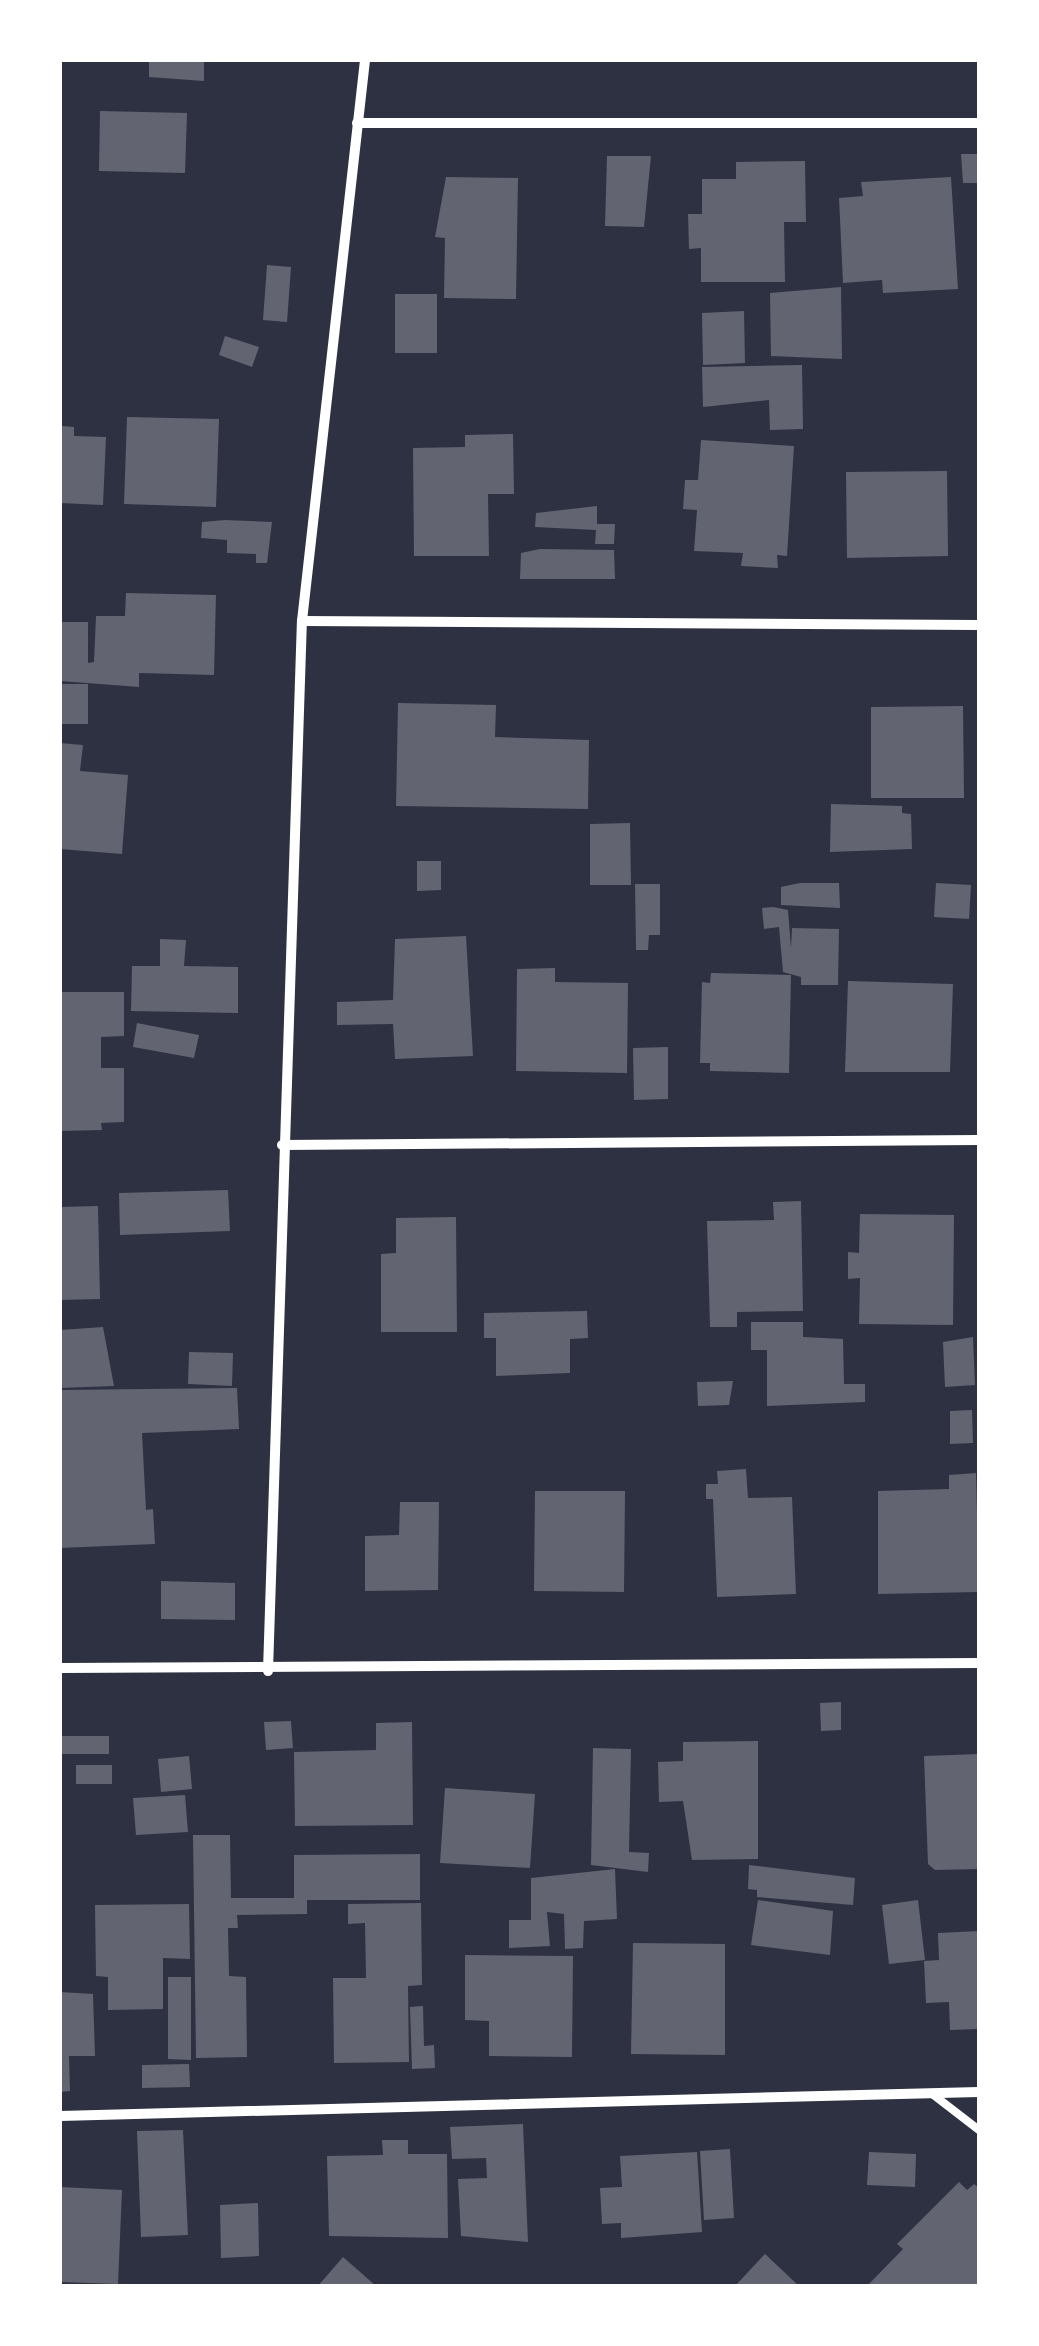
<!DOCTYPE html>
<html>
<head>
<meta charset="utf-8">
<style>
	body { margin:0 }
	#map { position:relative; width:1039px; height:2346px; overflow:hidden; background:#2d3142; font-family:"IBM Plex Sans",sans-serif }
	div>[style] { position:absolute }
	.building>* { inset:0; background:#626471 }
	.service>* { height:8px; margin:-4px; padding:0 4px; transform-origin:4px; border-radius:4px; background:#fff }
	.minor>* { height:10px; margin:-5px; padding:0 5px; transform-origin:5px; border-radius:5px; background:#fff }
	span { translate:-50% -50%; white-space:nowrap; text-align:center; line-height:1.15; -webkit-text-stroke:8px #fff; paint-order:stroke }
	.frame { position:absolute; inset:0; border:62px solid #fff; pointer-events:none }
</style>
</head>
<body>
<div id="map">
	<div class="building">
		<div style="clip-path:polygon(149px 60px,204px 60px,204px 81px,149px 77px)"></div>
		<div style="clip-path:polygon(100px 111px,187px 113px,185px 173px,99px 171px)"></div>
		<div style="clip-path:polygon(961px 154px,979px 154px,979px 183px,963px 183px)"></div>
		<div style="clip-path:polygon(607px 156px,651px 156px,644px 227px,605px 226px)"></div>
		<div style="clip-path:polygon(805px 161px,806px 222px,784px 222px,785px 282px,701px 282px,701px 248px,689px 249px,688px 214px,702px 214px,702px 179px,736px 179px,736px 162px)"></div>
		<div style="clip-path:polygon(446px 177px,518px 178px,516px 299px,444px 298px,445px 238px,435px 237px)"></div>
		<div style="clip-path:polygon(951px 177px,958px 289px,883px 293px,882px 280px,843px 283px,839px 198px,863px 196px,861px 182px)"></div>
		<div style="clip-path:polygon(267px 265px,291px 267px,287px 322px,263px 320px)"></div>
		<div style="clip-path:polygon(841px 287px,842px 359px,771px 356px,770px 293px)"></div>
		<div style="clip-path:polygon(395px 294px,437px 294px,437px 353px,395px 353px)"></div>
		<div style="clip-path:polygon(744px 311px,745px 363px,703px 365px,702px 313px)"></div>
		<div style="clip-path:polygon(225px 336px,259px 347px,252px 367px,219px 355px)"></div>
		<div style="clip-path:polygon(802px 365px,803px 429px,770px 430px,769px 400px,703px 407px,702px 367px)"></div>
		<div style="clip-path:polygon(127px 417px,219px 419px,216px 507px,124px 504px)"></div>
		<div style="clip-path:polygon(62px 426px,74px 427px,74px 436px,106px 437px,103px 505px,60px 503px)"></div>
		<div style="clip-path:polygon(513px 434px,514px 494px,488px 494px,489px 556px,414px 556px,413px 448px,465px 447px,465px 435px)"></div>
		<div style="clip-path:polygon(701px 440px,794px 446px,787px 556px,777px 555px,778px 568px,741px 566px,743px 553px,694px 551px,697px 510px,683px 509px,685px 480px,698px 480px)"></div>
		<div style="clip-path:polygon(947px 471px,948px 556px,847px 558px,846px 472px)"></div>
		<div style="clip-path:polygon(597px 506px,597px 524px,615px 524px,614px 544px,595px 544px,596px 530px,535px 527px,536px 513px)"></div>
		<div style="clip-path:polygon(225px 520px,272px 522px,267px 563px,256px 563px,256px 554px,227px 553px,227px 540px,201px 538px,202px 522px)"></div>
		<div style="clip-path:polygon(540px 549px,614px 550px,615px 579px,520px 579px,521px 553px)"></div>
		<div style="clip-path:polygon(126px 593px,216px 595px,214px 675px,139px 673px,139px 687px,60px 681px,60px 622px,88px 622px,88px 663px,94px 662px,96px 616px,125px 616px)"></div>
		<div style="clip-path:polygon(60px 684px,88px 684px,88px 724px,60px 724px)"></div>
		<div style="clip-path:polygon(398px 703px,496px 705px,495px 737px,589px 740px,588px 809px,396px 806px)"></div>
		<div style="clip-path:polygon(963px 706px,964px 798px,871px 798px,871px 707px)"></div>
		<div style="clip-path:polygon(60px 743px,83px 745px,80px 771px,128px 775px,122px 854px,60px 849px)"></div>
		<div style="clip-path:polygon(831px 804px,902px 806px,902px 813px,911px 814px,912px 849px,830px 852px)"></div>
		<div style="clip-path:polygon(630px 823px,631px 885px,590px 885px,590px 824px)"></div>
		<div style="clip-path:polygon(417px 861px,441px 861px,441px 890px,417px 891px)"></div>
		<div style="clip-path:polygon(800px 883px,839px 883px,840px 908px,781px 905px,781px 887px)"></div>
		<div style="clip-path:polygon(936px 883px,971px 885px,969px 919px,934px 917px)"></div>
		<div style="clip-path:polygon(635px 884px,660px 884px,660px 935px,649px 935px,648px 950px,636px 950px)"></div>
		<div style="clip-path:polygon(773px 907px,788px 910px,791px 948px,792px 928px,839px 929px,838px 985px,801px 985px,801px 977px,783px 972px,779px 927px,764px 929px,762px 908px)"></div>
		<div style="clip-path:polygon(466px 936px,473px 1056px,395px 1059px,393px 1024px,337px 1025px,337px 1002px,393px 1000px,395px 939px)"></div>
		<div style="clip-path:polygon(160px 939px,186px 940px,184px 966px,238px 967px,238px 1013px,131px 1011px,132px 966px,160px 966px)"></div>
		<div style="clip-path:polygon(555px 968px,555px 982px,628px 983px,627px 1073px,516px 1071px,517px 969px)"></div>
		<div style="clip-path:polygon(711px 973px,791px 975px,789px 1073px,710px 1071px,710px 1063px,700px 1063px,702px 982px,710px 983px)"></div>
		<div style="clip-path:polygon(848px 981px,953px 984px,950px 1072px,845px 1072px)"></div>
		<div style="clip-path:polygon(60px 992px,124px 992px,124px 1036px,101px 1037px,101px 1068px,124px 1068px,124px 1122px,101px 1123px,102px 1130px,60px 1131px)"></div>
		<div style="clip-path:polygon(137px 1023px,199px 1035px,194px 1058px,133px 1047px)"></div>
		<div style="clip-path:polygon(668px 1047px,668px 1099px,634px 1100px,633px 1048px)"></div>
		<div style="clip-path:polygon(228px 1190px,230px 1231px,120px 1235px,119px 1193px)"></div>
		<div style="clip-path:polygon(801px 1201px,803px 1311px,737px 1312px,737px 1327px,710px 1327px,707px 1221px,774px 1220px,773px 1202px)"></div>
		<div style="clip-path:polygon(98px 1206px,100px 1299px,60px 1300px,60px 1207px)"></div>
		<div style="clip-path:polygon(860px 1214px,954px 1215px,953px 1325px,859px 1324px,860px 1278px,848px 1279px,848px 1252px,859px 1253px)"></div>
		<div style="clip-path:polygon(456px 1217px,457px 1332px,381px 1332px,381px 1254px,396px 1253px,396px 1218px)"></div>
		<div style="clip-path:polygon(587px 1311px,588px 1338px,570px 1339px,570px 1373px,496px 1376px,496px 1338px,484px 1338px,484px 1313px)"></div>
		<div style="clip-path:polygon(751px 1322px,803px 1322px,803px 1337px,843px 1339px,844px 1384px,865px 1384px,865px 1402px,767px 1406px,767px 1350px,751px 1350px)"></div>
		<div style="clip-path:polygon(103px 1327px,114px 1386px,60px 1388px,60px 1330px)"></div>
		<div style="clip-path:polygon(973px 1337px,975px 1385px,945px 1387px,943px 1342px)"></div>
		<div style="clip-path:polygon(189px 1352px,233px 1353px,232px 1386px,188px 1384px)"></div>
		<div style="clip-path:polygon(733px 1381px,729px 1405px,698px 1406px,697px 1382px)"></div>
		<div style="clip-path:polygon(237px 1388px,239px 1429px,142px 1433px,146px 1510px,153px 1509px,155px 1544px,60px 1548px,60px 1390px)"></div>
		<div style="clip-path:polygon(972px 1410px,973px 1443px,950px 1444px,950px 1411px)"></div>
		<div style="clip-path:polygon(746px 1469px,748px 1498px,792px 1497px,796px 1594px,717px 1597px,713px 1499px,706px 1499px,706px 1484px,718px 1484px,717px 1471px)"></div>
		<div style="clip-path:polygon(976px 1473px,979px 1592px,878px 1594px,878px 1491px,949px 1489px,949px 1475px)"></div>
		<div style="clip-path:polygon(535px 1491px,625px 1491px,624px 1592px,534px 1591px)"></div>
		<div style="clip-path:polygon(400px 1502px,439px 1502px,438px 1590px,365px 1591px,365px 1536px,399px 1535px)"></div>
		<div style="clip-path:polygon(161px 1581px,235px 1583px,235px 1620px,161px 1619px)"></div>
		<div style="clip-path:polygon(841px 1702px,841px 1730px,821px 1731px,820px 1703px)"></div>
		<div style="clip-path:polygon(291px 1721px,293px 1748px,266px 1750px,264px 1722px)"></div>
		<div style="clip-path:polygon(412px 1722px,413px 1825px,295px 1826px,294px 1752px,376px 1750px,376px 1723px)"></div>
		<div style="clip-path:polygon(60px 1736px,109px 1736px,109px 1754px,60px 1754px)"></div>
		<div style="clip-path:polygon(758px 1741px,758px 1859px,692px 1860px,683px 1801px,659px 1802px,658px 1762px,683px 1761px,683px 1742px)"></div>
		<div style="clip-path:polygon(593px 1748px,631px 1749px,629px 1852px,649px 1853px,648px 1872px,591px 1865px)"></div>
		<div style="clip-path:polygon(979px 1754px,979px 1869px,935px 1870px,928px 1864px,924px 1756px)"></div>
		<div style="clip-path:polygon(189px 1756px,192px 1789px,161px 1792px,158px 1759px)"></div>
		<div style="clip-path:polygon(76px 1765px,112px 1765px,112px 1784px,76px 1784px)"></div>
		<div style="clip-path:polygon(445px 1788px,535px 1794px,530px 1868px,440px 1863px)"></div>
		<div style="clip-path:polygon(185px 1795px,188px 1832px,136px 1835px,133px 1798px)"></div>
		<div style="clip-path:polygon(193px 1835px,230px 1835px,231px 1898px,294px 1898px,294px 1855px,420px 1854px,420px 1900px,307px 1900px,307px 1914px,237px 1915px,238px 1928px,228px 1928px,229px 1976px,246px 1977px,247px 2057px,196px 2058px)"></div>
		<div style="clip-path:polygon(749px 1865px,855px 1878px,853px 1905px,757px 1897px,757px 1890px,748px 1889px)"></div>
		<div style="clip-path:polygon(615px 1869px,617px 1919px,584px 1921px,583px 1948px,565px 1949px,564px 1914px,547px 1912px,550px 1946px,509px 1948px,509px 1920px,531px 1920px,531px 1878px)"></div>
		<div style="clip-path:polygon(758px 1900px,833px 1911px,830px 1955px,751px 1945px)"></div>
		<div style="clip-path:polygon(918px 1900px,925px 1960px,889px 1964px,882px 1905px)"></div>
		<div style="clip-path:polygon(421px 1903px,422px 1985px,408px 1986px,409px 2062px,334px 2063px,333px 1978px,366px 1978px,365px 1923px,348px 1924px,348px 1904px)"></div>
		<div style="clip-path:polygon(189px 1904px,190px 1959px,163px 1958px,163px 2009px,108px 2010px,108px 1977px,96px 1976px,95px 1905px)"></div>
		<div style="clip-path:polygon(979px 1931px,979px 2029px,950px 2030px,949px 2002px,926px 2003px,924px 1961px,939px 1960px,938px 1933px)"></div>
		<div style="clip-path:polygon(633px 1943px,725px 1944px,725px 2055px,631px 2054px)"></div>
		<div style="clip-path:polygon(465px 1955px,573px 1956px,572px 2057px,489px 2056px,489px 2021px,465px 2020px)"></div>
		<div style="clip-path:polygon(168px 1977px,191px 1977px,191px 2060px,168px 2059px)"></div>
		<div style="clip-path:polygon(60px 1992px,93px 1994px,95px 2056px,69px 2056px,70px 2091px,60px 2092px)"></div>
		<div style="clip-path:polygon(423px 2006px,424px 2046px,434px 2045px,435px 2068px,412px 2069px,410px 2007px)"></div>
		<div style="clip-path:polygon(189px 2064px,190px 2087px,142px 2088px,142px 2065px)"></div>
		<div style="clip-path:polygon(523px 2124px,528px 2242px,461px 2236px,458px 2179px,487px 2178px,486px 2158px,452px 2159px,450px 2127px)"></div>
		<div style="clip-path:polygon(183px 2130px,188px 2235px,141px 2237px,137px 2131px)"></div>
		<div style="clip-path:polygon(382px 2140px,408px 2140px,408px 2154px,447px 2154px,448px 2238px,329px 2236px,327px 2156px,383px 2155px)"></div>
		<div style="clip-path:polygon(730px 2149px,734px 2218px,704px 2220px,700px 2151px)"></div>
		<div style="clip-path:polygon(697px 2152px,702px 2232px,621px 2238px,621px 2223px,602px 2224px,600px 2188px,622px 2187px,620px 2156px)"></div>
		<div style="clip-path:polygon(869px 2152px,916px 2154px,915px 2187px,867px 2185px)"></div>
		<div style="clip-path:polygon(959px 2182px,967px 2190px,974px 2184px,979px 2188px,979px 2286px,867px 2286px,903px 2249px,897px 2244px)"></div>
		<div style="clip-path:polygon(60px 2187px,122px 2190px,118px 2284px,60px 2282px)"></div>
		<div style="clip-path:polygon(258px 2203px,259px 2256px,221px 2258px,220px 2205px)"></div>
		<div style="clip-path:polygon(765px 2254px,799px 2286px,735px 2286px)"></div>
		<div style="clip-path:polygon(343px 2257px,376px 2286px,318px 2286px)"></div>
	</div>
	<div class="service">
		<div style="left:931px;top:2093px;width:61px;rotate:37.6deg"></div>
	</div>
	<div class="minor">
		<div style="left:357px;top:123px;width:622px"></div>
		<div style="left:302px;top:621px;width:677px;rotate:0.34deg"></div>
		<div style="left:282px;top:1145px;width:697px;rotate:-0.41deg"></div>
		<div style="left:60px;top:1668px;width:919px;rotate:-0.31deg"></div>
		<div style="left:268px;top:1671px;width:1051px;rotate:-88.15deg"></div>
		<div style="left:302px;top:621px;width:565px;rotate:-83.59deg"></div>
		<div style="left:60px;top:2116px;width:919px;rotate:-1.5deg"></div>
	</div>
	<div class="frame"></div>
</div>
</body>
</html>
